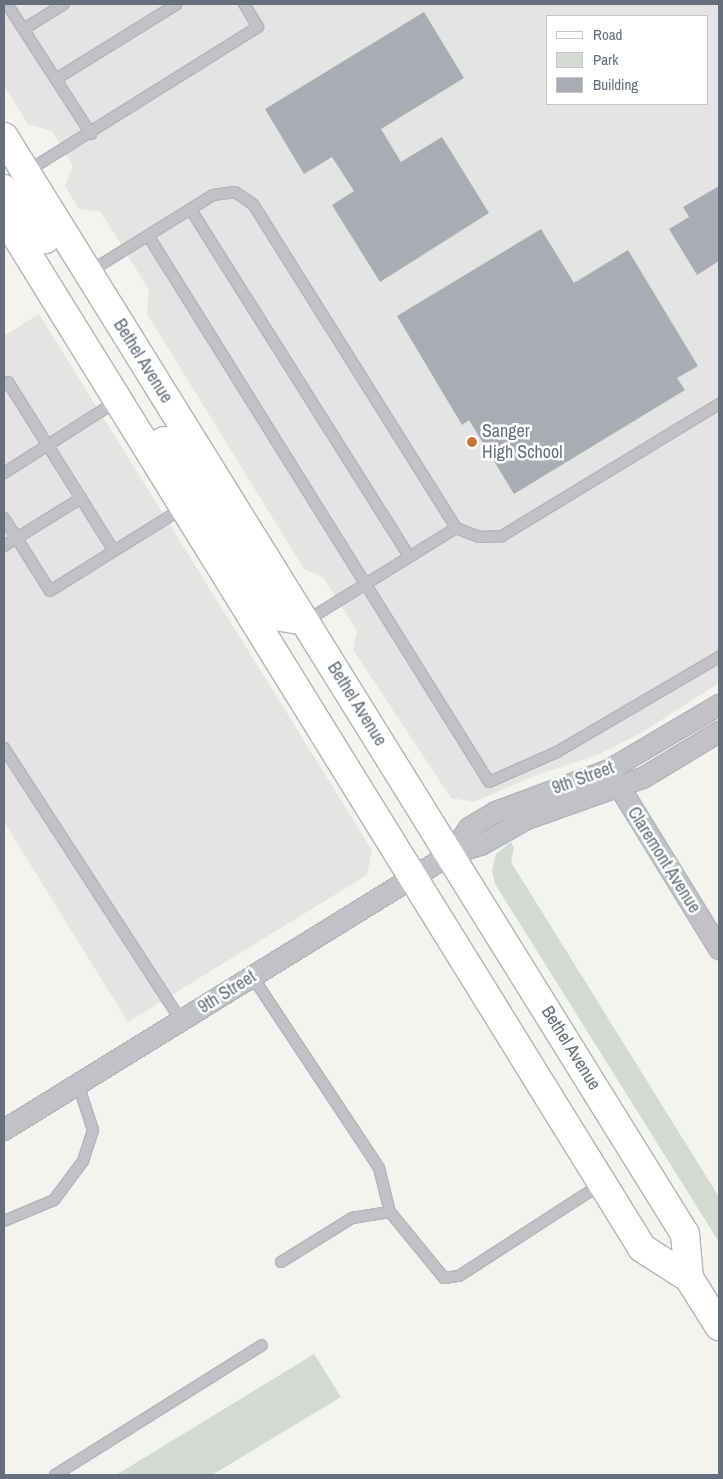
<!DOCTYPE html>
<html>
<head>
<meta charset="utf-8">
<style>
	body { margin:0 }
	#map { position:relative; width:723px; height:1479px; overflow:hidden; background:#f3f4f0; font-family:"Archivo Narrow",sans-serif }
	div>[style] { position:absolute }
	.built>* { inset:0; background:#e4e4e3 }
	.green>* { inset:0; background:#d4dad2 }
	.building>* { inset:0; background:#a9adb3 }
	.roads { filter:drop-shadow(1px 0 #b2b5ba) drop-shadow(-1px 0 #b2b5ba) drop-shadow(0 1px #b2b5ba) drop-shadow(0 -1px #b2b5ba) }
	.service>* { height:10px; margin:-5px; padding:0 5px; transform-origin:5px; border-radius:5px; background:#c0c2c5 }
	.minor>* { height:20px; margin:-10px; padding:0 10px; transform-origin:10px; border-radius:10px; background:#c0c2c5 }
	.secondary>* { height:28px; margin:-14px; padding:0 14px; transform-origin:14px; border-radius:14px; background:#fff }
	.dots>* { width:14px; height:14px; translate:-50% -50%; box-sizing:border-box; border:2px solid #fff; border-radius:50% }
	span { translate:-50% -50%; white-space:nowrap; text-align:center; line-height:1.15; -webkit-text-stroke:5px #fff; paint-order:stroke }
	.street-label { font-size:18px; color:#666f7d }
	.poi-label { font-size:18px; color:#666f7d }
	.left { translate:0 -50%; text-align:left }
	.frame { position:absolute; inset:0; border:5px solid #666f7d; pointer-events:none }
	.legend { position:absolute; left:546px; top:15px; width:162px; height:90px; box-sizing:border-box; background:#fff; border:1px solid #c2c5cb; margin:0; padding:6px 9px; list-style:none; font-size:15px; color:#666f7d }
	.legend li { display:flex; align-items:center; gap:10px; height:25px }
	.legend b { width:25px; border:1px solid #c2c5cb }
</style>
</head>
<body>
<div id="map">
	<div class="built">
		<div style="clip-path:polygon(evenodd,4px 4px,719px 4px,719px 683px,641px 733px,600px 754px,537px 775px,474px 802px,451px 798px,353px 650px,357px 631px,323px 577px,304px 569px,147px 314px,149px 290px,101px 212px,79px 209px,65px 186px,73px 166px,52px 131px,28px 124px,4px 86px,4px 4px,547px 16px,707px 16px,707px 104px,547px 104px,547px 16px)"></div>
		<div style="clip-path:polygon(39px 314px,372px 850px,367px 875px,128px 1022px,4px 822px,4px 336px)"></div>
	</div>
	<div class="green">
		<div style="clip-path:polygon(511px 842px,514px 848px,511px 862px,719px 1197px,719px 1242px,495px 884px,492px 870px,496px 854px)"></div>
		<div style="clip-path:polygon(314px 1354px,341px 1397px,212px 1475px,116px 1475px)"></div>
	</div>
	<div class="building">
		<div style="clip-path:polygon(424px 12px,464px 78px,381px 129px,401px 162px,442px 137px,489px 213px,380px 282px,332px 205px,354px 191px,332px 157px,304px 174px,265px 109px)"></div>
		<div style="clip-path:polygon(719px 186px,719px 261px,697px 275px,669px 229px,689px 217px,683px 207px)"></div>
		<div style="clip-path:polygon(541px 229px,574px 283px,628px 250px,698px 366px,677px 378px,685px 390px,514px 494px,469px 420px,462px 425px,397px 316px)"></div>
	</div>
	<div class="roads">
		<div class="service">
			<div style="left:7px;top:4px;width:155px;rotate:57.1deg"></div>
			<div style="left:24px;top:29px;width:47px;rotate:-32deg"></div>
			<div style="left:56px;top:79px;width:142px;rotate:-31.8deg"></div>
			<div style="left:26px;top:172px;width:274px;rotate:-32deg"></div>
			<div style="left:258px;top:27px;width:27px;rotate:-121deg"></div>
			<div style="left:191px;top:210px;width:409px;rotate:57.8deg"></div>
			<div style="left:149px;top:237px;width:642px;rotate:58.04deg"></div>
			<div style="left:489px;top:782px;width:74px;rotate:-23.8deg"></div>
			<div style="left:557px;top:752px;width:188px;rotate:-30.4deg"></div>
			<div style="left:89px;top:272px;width:146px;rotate:-31.8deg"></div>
			<div style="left:213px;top:195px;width:22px;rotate:-8deg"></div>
			<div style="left:235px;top:192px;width:22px;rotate:34deg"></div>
			<div style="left:253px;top:204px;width:382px;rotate:57.9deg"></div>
			<div style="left:456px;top:528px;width:25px;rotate:21deg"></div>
			<div style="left:479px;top:537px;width:23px;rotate:-2deg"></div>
			<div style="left:502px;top:536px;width:254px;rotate:-31.3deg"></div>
			<div style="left:4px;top:385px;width:5px;rotate:-37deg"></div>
			<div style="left:8px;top:382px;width:199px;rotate:57.9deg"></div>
			<div style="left:114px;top:551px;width:81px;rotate:-31.9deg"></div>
			<div style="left:4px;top:473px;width:134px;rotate:-32.5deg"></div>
			<div style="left:4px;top:518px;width:86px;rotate:57.8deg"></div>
			<div style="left:50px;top:591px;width:75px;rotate:-32deg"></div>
			<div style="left:4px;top:546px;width:91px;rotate:-31.9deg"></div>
			<div style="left:306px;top:621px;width:176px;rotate:-31.8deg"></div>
			<div style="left:4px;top:748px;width:325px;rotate:57deg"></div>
			<div style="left:252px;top:976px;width:230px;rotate:56.5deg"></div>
			<div style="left:379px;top:1168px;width:45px;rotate:76deg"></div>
			<div style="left:4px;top:1221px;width:54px;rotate:-22.8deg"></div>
			<div style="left:54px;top:1200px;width:49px;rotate:-53.4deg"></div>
			<div style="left:83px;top:1161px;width:33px;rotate:-72deg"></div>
			<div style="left:93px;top:1130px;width:48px;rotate:-108.1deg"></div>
			<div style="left:281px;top:1262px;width:84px;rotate:-31.8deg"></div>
			<div style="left:352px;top:1218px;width:38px;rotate:-9deg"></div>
			<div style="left:390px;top:1212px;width:85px;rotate:50.7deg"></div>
			<div style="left:444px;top:1278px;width:15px;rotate:-8deg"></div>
			<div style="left:459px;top:1276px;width:169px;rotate:-32.9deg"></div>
			<div style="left:55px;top:1475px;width:244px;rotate:-32.1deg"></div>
		</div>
		<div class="minor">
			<div style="left:614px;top:778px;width:201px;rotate:58.4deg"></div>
			<div style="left:451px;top:854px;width:32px;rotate:-55deg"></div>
			<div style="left:469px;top:828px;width:31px;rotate:-31deg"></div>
			<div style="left:496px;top:812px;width:121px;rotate:-20.4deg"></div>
			<div style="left:609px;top:770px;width:128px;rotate:-30.6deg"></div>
			<div style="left:4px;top:1130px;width:525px;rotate:-31.69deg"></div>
			<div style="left:451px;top:854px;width:31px;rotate:-17deg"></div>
			<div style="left:481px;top:845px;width:53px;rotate:-29.5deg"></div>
			<div style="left:527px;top:819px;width:123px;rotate:-19.5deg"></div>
			<div style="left:643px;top:778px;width:89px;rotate:-31.2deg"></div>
		</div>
		<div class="secondary">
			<div style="left:4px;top:137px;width:1291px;rotate:58.17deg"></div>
			<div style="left:685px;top:1234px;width:44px;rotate:84.8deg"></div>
			<div style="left:4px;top:189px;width:33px;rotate:43deg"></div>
			<div style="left:28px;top:211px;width:33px;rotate:59deg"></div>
			<div style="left:4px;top:216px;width:1213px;rotate:58.27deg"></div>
			<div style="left:642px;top:1248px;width:56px;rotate:32.6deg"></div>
			<div style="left:689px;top:1278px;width:57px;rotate:58deg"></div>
			<div style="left:164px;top:441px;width:199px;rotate:56.9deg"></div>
			<div style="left:273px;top:608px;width:13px;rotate:45deg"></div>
			<div style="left:282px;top:617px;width:23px;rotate:10deg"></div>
		</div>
	</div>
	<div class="dots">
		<div style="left:472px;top:442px;background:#cb7439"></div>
	</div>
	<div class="street-label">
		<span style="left:143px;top:361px;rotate:58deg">Bethel Avenue</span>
		<span style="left:357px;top:704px;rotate:58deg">Bethel Avenue</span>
		<span style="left:583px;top:778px;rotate:-20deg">9th Street</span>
		<span style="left:664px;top:860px;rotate:58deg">Claremont Avenue</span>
		<span style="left:227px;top:992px;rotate:-32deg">9th Street</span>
		<span style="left:571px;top:1048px;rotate:58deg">Bethel Avenue</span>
	</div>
	<div class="poi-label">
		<span class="left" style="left:482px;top:442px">Sanger<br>High School</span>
	</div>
	<div class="frame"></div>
	<ul class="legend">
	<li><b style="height:6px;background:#fff"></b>Road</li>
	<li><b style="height:14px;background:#d4dad2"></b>Park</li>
	<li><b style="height:14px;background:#a9adb3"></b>Building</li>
	</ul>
</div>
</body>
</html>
